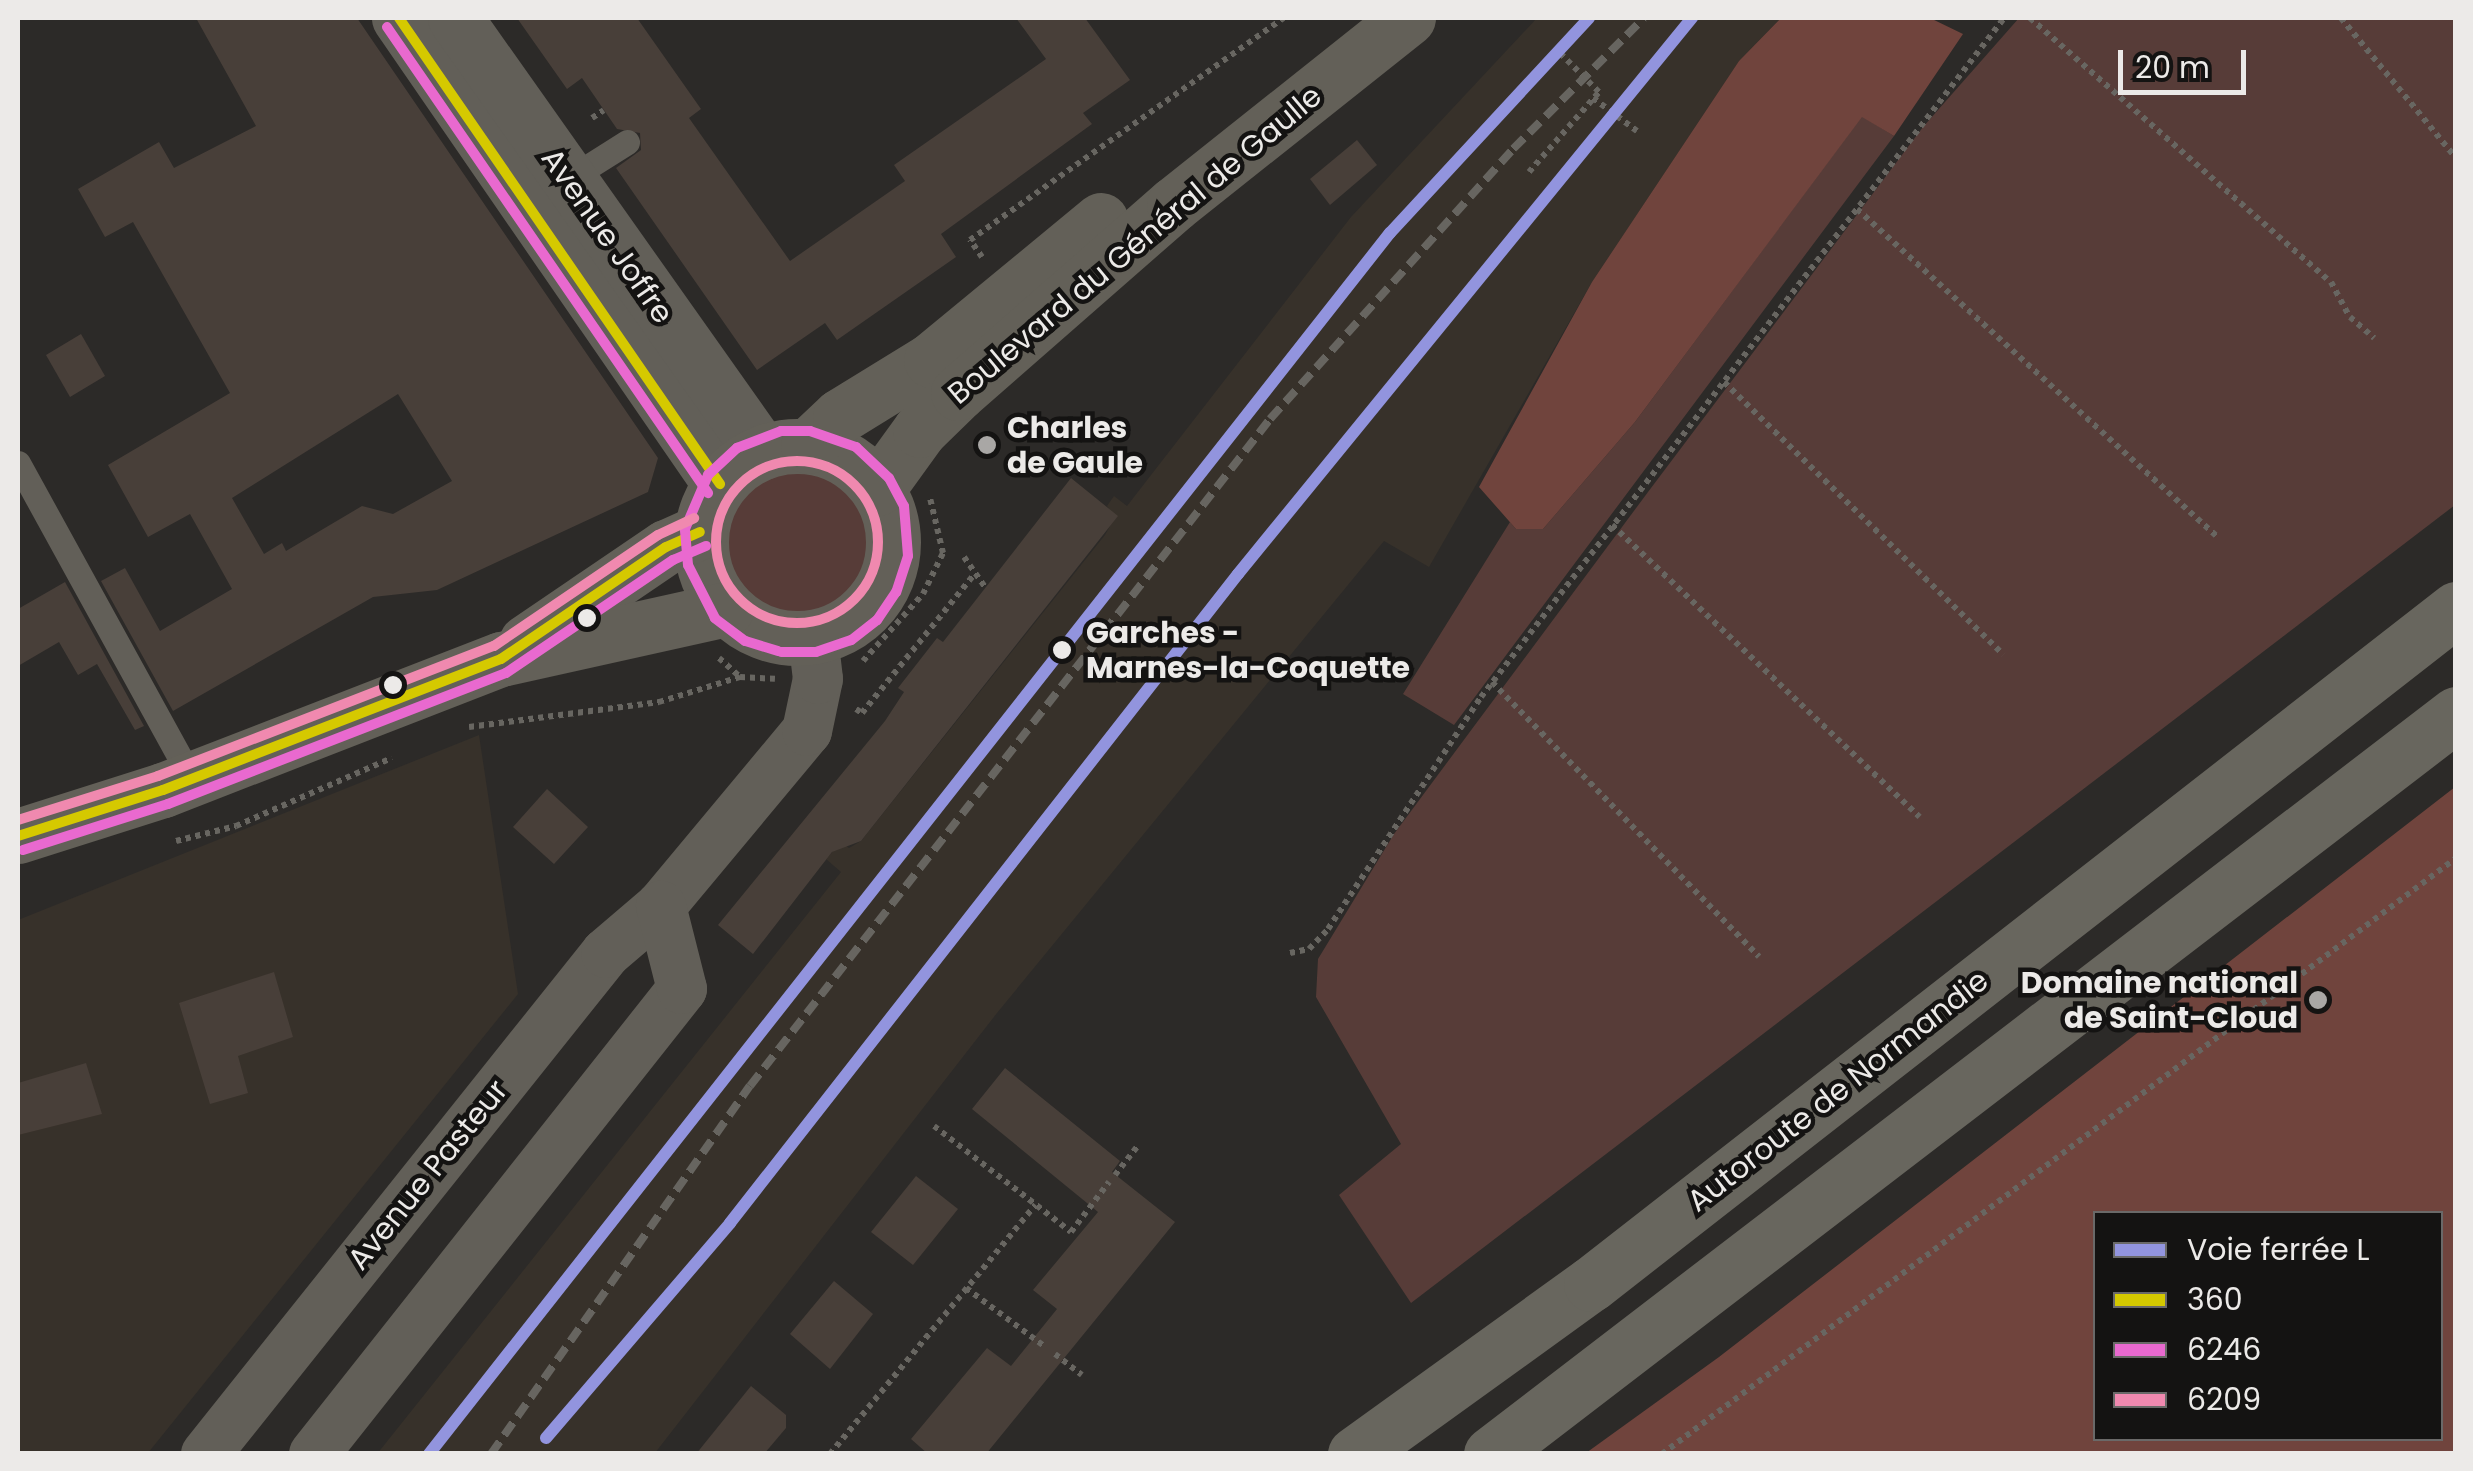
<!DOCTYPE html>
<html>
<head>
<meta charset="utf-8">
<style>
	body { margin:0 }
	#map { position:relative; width:2473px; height:1471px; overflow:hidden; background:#2c2a28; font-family:Poppins,sans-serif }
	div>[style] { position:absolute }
	.built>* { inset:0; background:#37312a }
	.green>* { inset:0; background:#573c38 }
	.round { border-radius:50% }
	.forest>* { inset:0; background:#70443d }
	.building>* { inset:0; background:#483f39 }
	.path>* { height:6px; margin-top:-3px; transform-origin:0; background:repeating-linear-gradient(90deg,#686661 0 5px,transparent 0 10px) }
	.service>* { height:25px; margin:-12.5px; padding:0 12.5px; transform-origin:12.5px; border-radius:12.5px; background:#625f58 }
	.minor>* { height:50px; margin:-25px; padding:0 25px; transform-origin:25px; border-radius:25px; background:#625f58 }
	.tertiary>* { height:55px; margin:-27.5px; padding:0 27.5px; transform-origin:27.5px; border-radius:27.5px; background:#625f58 }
	.primary>* { height:55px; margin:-27.5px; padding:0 27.5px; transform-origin:27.5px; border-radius:27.5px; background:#636058 }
	.primary>.ring { margin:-27.5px; padding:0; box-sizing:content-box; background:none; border:55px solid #636058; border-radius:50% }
	.motorway>* { height:55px; margin:-27.5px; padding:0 27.5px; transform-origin:27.5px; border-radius:27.5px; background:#68665e }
	.rail>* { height:8px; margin-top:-4px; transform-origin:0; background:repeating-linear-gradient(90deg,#676560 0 15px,transparent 0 23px) }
	.bus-1>* { height:10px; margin:-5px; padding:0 5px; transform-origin:5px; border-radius:5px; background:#d5c900 }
	.bus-2>* { height:10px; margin:-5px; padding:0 5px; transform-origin:5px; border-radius:5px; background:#e969cf }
	.bus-3>* { height:10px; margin:-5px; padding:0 5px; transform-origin:5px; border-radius:5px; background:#f089af }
	.bus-3>.ring { margin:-5px; padding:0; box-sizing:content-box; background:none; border:10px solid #f089af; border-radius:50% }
	.rail-1>* { height:12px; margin:-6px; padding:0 6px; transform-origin:6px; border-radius:6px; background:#9294de }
	.dots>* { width:28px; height:28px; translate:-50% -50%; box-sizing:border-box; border:5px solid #141312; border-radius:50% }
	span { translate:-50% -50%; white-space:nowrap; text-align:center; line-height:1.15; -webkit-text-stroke:9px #141312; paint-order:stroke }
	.street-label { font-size:30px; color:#eceae8 }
	.poi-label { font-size:30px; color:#eceae8; font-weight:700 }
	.left { translate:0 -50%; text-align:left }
	.right { translate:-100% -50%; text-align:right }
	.stop-label { font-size:30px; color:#eceae8; font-weight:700 }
	.frame { position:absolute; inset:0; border:20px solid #eceae8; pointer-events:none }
	.legend { position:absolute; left:2093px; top:1211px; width:350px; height:230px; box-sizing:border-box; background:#141312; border:2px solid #6a6968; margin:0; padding:12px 18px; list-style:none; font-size:30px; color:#eceae8 }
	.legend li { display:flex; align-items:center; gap:20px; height:50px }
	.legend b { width:50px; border:2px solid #6a6968 }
	.scale { position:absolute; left:2118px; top:50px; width:128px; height:45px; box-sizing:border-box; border:5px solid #eceae8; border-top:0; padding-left:12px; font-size:30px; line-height:35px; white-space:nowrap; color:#eceae8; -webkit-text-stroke:8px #141312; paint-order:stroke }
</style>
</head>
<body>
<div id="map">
	<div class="built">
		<div style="clip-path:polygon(1537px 18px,1781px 18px,1739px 61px,1592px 282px,1429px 567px,1384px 541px,997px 1013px,655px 1453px,377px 1454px,841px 872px,826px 859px,841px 842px,849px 848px,861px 841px,1105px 535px,1115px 517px,1107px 506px,1114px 496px,1127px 506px,1351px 217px)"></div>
		<div style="clip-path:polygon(479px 735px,518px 994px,148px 1453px,18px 1454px,18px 920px)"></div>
	</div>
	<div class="green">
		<div style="clip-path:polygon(2019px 18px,2455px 18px,2455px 505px,1411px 1303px,1339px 1195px,1401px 1144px,1316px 997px,1318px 959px,1394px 834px,1648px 492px,1923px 127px)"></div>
		<div style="clip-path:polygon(1862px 116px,1894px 136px,1454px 725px,1403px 694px,1510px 522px,1516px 529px,1543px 529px,1635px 422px)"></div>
		<div class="round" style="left:722px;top:469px;width:150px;height:150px"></div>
	</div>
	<div class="forest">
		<div style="clip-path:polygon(1781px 18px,1930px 18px,1963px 34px,1894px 136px,1862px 117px,1635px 422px,1543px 529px,1516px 529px,1479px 487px,1592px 282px,1739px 61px)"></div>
		<div style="clip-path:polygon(evenodd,2455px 787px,2455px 1453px,1586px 1453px,1719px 1357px,2455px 787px,2096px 1214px,2440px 1214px,2440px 1438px,2096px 1438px,2096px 1214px)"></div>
	</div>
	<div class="building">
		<div style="clip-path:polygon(evenodd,196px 18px,357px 18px,658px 458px,648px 492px,437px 590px,373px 597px,173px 711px,101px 581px,125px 568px,160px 631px,232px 589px,190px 514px,148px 537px,108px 465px,230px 393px,133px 222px,105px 237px,78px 189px,159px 142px,174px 168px,256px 126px,196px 18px,398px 394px,452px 481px,393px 514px,362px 506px,286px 551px,282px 543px,264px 554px,232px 498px,398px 394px)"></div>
		<div style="clip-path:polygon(517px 18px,637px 18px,701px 109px,689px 118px,790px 261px,905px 181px,894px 165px,1046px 59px,1016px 18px,1085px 18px,1130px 80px,1083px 113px,1092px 124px,941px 234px,956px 257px,837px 340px,825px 323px,757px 370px,616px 168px,641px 150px,640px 133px,617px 129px,582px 78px,567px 89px)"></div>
		<div style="clip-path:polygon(1357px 140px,1377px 165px,1330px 205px,1310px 179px)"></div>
		<div style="clip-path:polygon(81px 334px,105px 376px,70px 397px,46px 355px)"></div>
		<div style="clip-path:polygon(1071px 478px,1118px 516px,861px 841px,832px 852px,753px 954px,718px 925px,885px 721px,904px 692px,898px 688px,937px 638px,943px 642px)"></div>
		<div style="clip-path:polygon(65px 582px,144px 726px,135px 730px,97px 664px,78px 675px,59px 642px,18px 666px,18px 609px)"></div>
		<div style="clip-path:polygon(547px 789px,588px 827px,554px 864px,513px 827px)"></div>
		<div style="clip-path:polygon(274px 972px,293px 1037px,238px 1056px,248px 1093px,210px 1104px,179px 1003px)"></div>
		<div style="clip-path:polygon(86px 1063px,102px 1114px,18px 1135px,18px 1083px)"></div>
		<div style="clip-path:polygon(1005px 1068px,1120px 1161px,1112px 1172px,1175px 1222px,986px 1454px,928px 1454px,911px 1439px,987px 1348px,1011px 1366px,1057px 1309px,1033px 1290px,1098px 1212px,972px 1109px)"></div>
		<div style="clip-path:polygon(916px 1176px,958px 1209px,913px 1265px,871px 1232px)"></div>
		<div style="clip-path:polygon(834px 1281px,873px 1314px,830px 1369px,790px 1334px)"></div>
		<div style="clip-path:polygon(751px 1386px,786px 1415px,786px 1428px,764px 1454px,696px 1454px)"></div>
	</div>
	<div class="path">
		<div style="left:2030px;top:18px;width:400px;rotate:41.3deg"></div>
		<div style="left:2331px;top:282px;width:40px;rotate:62deg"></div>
		<div style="left:2350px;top:317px;width:32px;rotate:41deg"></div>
		<div style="left:2341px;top:18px;width:181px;rotate:50.6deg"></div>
		<div style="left:1593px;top:98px;width:55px;rotate:36.9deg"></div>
		<div style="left:592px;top:118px;width:14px;rotate:-34deg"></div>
		<div style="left:1529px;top:172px;width:106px;rotate:-48.8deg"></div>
		<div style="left:1599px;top:92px;width:61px;rotate:-135deg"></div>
		<div style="left:1857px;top:209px;width:486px;rotate:42.3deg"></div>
		<div style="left:982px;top:257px;width:21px;rotate:-125deg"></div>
		<div style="left:970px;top:240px;width:384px;rotate:-35.3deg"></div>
		<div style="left:1724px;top:382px;width:390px;rotate:44.3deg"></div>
		<div style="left:1612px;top:525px;width:424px;rotate:43.5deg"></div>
		<div style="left:964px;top:557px;width:38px;rotate:55deg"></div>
		<div style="left:719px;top:658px;width:28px;rotate:42deg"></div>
		<div style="left:863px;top:661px;width:90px;rotate:-48.2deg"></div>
		<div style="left:923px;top:594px;width:46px;rotate:-64deg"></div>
		<div style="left:943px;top:553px;width:57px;rotate:-103.3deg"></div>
		<div style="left:1492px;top:682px;width:383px;rotate:45.8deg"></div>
		<div style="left:856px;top:709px;width:7px;rotate:34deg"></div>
		<div style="left:862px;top:713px;width:176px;rotate:-51deg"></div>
		<div style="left:469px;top:727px;width:192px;rotate:-7.5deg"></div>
		<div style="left:659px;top:702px;width:85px;rotate:-17.2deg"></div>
		<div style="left:740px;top:677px;width:35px;rotate:3deg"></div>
		<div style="left:176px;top:841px;width:62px;rotate:-14deg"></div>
		<div style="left:236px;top:826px;width:170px;rotate:-23.6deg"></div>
		<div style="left:1290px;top:953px;width:19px;rotate:-12deg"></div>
		<div style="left:1309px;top:949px;width:28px;rotate:-46deg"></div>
		<div style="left:1328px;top:929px;width:278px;rotate:-56.6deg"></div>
		<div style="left:1481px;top:697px;width:857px;rotate:-52.39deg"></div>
		<div style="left:934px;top:1126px;width:173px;rotate:37.7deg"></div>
		<div style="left:1071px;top:1232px;width:63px;rotate:-52.8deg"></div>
		<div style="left:1115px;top:1175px;width:36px;rotate:-52deg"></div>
		<div style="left:966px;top:1288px;width:97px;rotate:36.6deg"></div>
		<div style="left:1055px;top:1354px;width:34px;rotate:38deg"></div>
		<div style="left:830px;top:1454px;width:323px;rotate:-50.5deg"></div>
		<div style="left:1662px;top:1454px;width:993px;rotate:-36.89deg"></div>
	</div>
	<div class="service">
		<div style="left:567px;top:180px;width:71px;rotate:-32.3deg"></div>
		<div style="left:18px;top:463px;width:359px;rotate:61.2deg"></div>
	</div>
	<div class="minor">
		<div style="left:206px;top:1454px;width:641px;rotate:-51.4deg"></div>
		<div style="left:606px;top:953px;width:72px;rotate:-40.5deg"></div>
		<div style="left:661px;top:906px;width:228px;rotate:-50.2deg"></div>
		<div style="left:807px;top:731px;width:53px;rotate:-78.1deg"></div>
		<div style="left:818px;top:679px;width:42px;rotate:-96.8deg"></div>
		<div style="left:314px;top:1454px;width:593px;rotate:-51.64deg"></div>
		<div style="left:682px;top:989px;width:86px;rotate:-104.2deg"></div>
	</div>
	<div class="tertiary">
		<div style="left:399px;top:18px;width:566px;rotate:55.44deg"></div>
		<div style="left:455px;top:18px;width:532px;rotate:54.73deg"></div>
	</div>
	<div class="primary">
		<div class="ring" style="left:701px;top:446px;width:137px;height:137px"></div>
		<div style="left:808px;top:446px;width:44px;rotate:-43.2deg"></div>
		<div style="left:840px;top:416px;width:107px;rotate:-31.6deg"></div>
		<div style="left:931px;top:360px;width:220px;rotate:-39.5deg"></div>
		<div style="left:878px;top:488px;width:72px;rotate:-54.1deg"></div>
		<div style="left:920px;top:430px;width:53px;rotate:-44.2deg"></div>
		<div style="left:958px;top:393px;width:287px;rotate:-41.2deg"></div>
		<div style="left:1174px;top:204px;width:299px;rotate:-38.5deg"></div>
		<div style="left:526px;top:642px;width:169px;rotate:-34.2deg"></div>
		<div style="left:666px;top:547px;width:37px;rotate:-24deg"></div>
		<div style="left:18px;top:836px;width:152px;rotate:-17.6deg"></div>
		<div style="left:163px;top:790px;width:362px;rotate:-21.2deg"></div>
		<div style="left:501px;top:659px;width:231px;rotate:-12.5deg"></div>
	</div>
	<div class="motorway">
		<div style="left:1355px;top:1454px;width:291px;rotate:-35.8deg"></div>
		<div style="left:1591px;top:1284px;width:1097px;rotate:-37.97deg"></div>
		<div style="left:1491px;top:1454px;width:1216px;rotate:-37.48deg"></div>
	</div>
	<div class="rail">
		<div style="left:491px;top:1454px;width:450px;rotate:-54.9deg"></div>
		<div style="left:750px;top:1086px;width:846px;rotate:-52.06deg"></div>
		<div style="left:1270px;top:419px;width:363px;rotate:-48deg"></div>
		<div style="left:1513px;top:149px;width:185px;rotate:-45deg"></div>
	</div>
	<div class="bus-1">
		<div style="left:399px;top:18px;width:566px;rotate:55.44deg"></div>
		<div style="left:18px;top:836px;width:152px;rotate:-17.6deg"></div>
		<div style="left:163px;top:790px;width:362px;rotate:-21.2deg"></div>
		<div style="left:501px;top:659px;width:199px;rotate:-34.2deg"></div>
		<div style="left:666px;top:547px;width:37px;rotate:-24deg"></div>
	</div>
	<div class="bus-2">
		<div style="left:387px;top:27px;width:566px;rotate:55.44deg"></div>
		<div style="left:778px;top:651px;width:34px;rotate:-163deg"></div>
		<div style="left:745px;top:641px;width:38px;rotate:-143deg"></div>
		<div style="left:715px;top:618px;width:59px;rotate:-117deg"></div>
		<div style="left:688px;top:565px;width:36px;rotate:-95deg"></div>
		<div style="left:685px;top:529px;width:59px;rotate:-66.9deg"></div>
		<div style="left:708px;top:475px;width:40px;rotate:-43deg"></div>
		<div style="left:737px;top:448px;width:47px;rotate:-21.1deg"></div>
		<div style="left:781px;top:431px;width:29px"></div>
		<div style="left:810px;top:431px;width:49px;rotate:19.2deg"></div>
		<div style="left:856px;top:447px;width:45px;rotate:43.2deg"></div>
		<div style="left:889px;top:478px;width:32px;rotate:62deg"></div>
		<div style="left:904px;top:506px;width:50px;rotate:85.4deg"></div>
		<div style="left:908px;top:556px;width:38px;rotate:108deg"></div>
		<div style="left:896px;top:592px;width:34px;rotate:124deg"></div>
		<div style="left:877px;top:620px;width:33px;rotate:142deg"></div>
		<div style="left:851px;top:640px;width:37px;rotate:161deg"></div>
		<div style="left:816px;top:652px;width:35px;rotate:180deg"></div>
		<div style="left:23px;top:850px;width:152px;rotate:-17.6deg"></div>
		<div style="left:168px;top:804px;width:362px;rotate:-21.2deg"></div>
		<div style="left:506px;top:673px;width:202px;rotate:-34.1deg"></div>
		<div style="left:673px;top:560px;width:36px;rotate:-23deg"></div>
	</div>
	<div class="bus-3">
		<div class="ring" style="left:716px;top:461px;width:152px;height:152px"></div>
		<div style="left:18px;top:820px;width:147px;rotate:-17.4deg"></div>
		<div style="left:158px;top:776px;width:360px;rotate:-21.2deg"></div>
		<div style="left:494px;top:646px;width:198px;rotate:-34.1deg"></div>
		<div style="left:658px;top:535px;width:40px;rotate:-25deg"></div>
	</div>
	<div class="rail-1">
		<div style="left:546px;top:1438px;width:283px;rotate:-49.4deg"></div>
		<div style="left:730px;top:1223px;width:824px;rotate:-51.95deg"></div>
		<div style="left:1238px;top:574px;width:718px;rotate:-50.77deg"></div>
		<div style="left:429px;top:1454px;width:1554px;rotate:-51.8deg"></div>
		<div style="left:1390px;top:233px;width:293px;rotate:-47.2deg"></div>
	</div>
	<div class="dots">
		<div style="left:987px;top:445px;background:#a9a7a5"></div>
		<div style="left:587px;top:618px;background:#eceae8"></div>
		<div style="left:1062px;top:650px;background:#eceae8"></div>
		<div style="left:393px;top:685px;background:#eceae8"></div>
		<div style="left:2318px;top:1000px;background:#a9a7a5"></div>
	</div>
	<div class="street-label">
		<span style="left:607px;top:236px;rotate:55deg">Avenue Joffre</span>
		<span style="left:1135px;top:245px;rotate:-40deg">Boulevard du Général de Gaulle</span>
		<span style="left:1838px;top:1091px;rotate:-38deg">Autoroute de Normandie</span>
		<span style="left:428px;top:1175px;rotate:-51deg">Avenue Pasteur</span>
	</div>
	<div class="poi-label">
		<span class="left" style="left:1007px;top:445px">Charles<br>de Gaule</span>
		<span class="right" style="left:2298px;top:1000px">Domaine national<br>de Saint-Cloud</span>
	</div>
	<div class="stop-label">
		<span class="left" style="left:1086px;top:650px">Garches -<br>Marnes-la-Coquette</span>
	</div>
	<div class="frame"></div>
	<ul class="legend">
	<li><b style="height:12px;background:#9294de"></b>Voie ferrée L</li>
	<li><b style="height:12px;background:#d5c900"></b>360</li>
	<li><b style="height:12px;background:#e969cf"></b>6246</li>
	<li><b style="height:12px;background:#f089af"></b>6209</li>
	</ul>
	<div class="scale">20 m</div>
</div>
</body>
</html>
